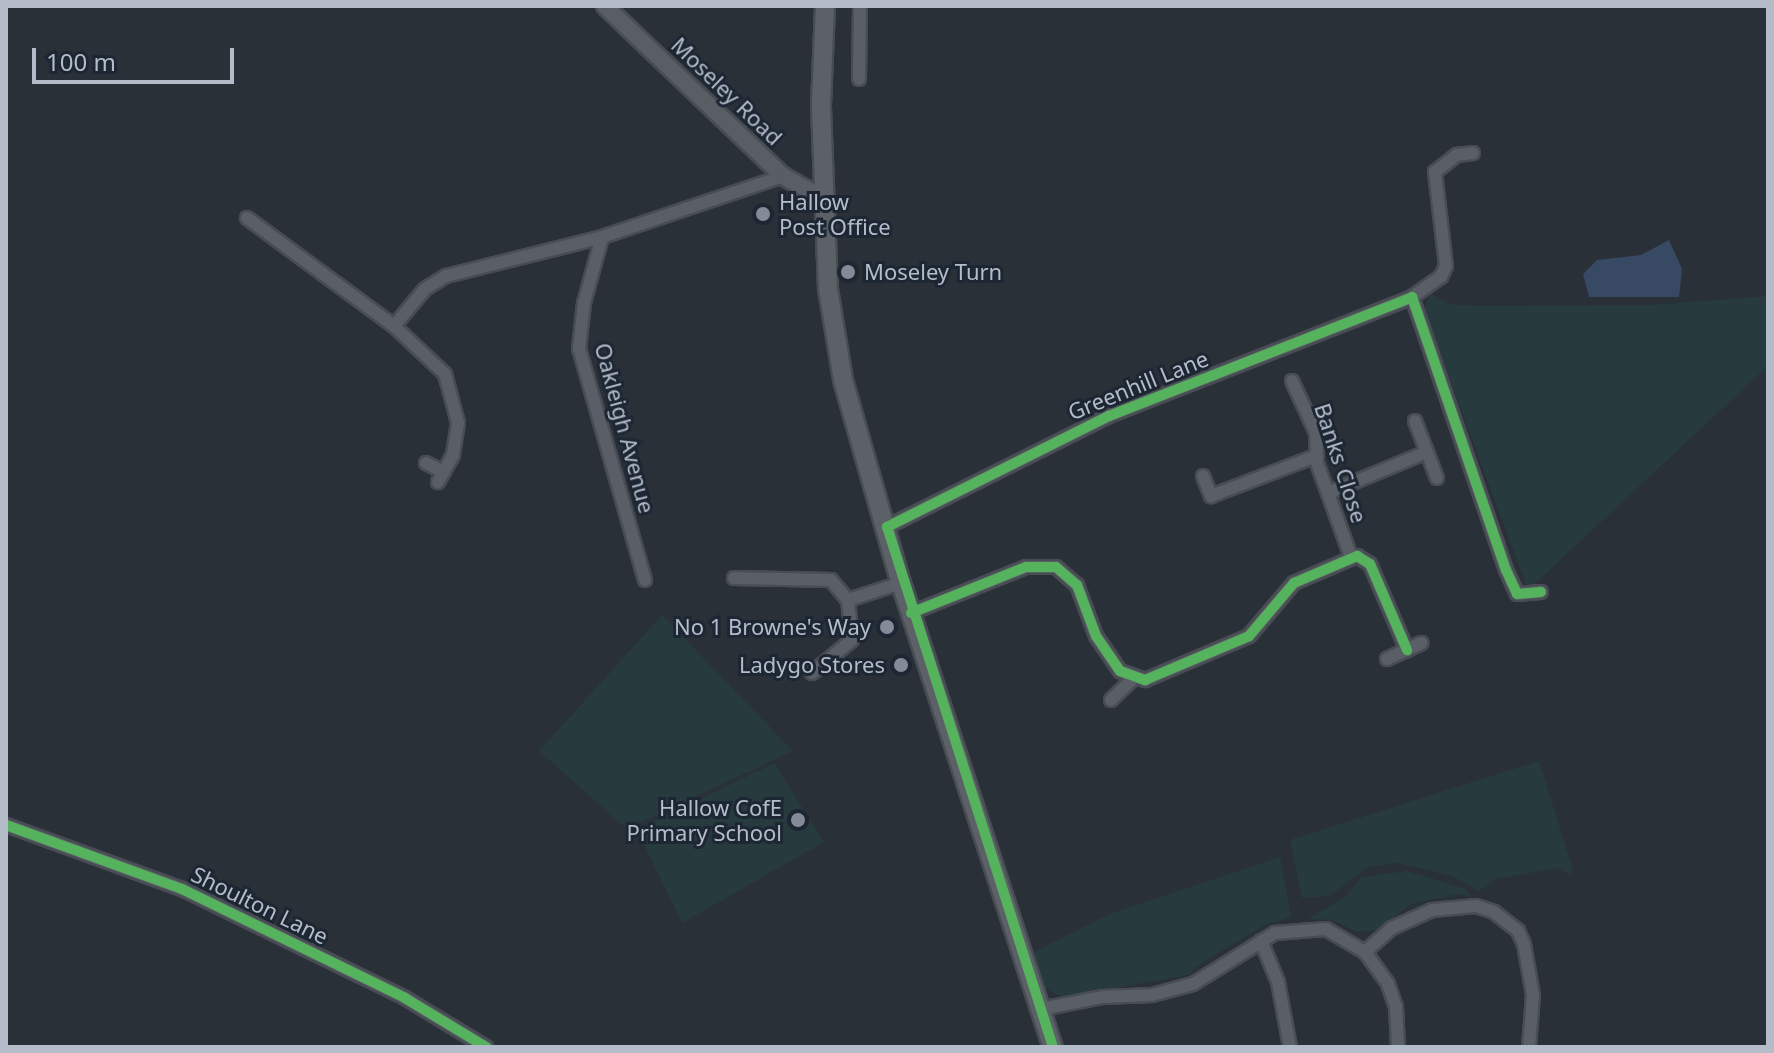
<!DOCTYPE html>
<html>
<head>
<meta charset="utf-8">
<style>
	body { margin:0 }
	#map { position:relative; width:1774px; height:1053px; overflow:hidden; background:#2a3038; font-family:"Noto Sans",sans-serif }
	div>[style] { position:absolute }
	.green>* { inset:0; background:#273a3e }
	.water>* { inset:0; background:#384963 }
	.roads { filter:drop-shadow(2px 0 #484c53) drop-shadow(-2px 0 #484c53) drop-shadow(0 2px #484c53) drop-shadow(0 -2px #484c53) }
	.street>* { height:12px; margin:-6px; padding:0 6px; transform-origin:6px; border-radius:6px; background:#5a5e66 }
	.secondary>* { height:16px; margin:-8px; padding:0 8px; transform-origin:8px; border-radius:8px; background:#595d64 }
	.primary>* { height:18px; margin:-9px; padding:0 9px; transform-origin:9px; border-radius:9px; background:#5c6168 }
	.cycleway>* { height:10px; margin:-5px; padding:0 5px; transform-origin:5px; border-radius:5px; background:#56b35d }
	.dots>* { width:22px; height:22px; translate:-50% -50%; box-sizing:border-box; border:4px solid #1d2633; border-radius:50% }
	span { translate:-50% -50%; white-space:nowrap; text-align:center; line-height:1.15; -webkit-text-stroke:6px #1d2633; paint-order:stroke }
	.street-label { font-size:22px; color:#b4bcc9 }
	.poi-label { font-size:22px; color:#b4bcc9 }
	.left { translate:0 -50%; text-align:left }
	.right { translate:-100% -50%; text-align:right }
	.frame { position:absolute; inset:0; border:8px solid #b4bcc9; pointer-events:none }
	.scale { position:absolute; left:32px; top:48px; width:202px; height:36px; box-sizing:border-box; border:4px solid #b4bcc9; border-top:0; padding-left:10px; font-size:24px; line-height:28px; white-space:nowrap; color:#b4bcc9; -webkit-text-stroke:6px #1d2633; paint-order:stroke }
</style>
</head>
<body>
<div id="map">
	<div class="green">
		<div style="clip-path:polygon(1430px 293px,1449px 304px,1480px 306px,1650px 305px,1768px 296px,1768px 366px,1528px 590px,1424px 310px)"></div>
		<div style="clip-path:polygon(662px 615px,793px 751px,627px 829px,539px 751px)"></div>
		<div style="clip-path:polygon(1539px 761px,1573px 870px,1570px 876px,1560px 868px,1495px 879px,1479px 891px,1452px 876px,1398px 863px,1368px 867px,1329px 896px,1302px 898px,1290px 840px)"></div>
		<div style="clip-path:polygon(774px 763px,824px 842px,682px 923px,637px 830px)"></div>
		<div style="clip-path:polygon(1280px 857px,1291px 917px,1265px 925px,1195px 967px,1190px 975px,1062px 997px,1045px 988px,1034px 952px,1112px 913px)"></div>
		<div style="clip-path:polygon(1407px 871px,1466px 889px,1471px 897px,1458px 894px,1412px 904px,1376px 930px,1358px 932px,1331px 920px,1308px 919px,1344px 898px,1362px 877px)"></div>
	</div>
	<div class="water">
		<div style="clip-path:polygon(1669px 240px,1682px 269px,1679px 297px,1589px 297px,1583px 274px,1597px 260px,1641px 255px)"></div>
	</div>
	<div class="roads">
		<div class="street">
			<div style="left:859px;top:79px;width:73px;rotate:-89.2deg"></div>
			<div style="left:247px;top:218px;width:182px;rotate:36.3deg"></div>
			<div style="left:394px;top:326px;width:70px;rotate:43.3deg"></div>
			<div style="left:445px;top:374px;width:51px;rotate:75.1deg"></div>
			<div style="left:458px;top:423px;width:32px;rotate:99deg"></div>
			<div style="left:453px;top:455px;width:31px;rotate:119deg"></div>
			<div style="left:1412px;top:297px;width:289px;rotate:71deg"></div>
			<div style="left:1506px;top:570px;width:26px;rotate:65deg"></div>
			<div style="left:1517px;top:594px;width:24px;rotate:-5deg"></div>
			<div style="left:394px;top:326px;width:48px;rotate:-50deg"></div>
			<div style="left:425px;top:289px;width:25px;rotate:-32deg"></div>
			<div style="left:446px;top:276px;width:161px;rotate:-14deg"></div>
			<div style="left:1292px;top:381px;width:57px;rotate:65.2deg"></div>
			<div style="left:1316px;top:433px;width:30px;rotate:88deg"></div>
			<div style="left:1317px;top:463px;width:100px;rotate:70.1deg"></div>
			<div style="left:1415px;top:421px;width:61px;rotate:68.9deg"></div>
			<div style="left:426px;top:463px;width:20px;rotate:27deg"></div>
			<div style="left:1203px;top:476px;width:22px;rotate:68deg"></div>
			<div style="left:1211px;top:496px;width:112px;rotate:-20.9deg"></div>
			<div style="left:1328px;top:493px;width:107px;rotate:-22.5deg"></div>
			<div style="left:887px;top:527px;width:248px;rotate:-26.6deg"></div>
			<div style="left:1109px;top:416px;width:326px;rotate:-21.4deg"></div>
			<div style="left:1412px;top:297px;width:35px;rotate:-35deg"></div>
			<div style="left:1441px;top:277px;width:12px;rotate:-66deg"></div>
			<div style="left:1446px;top:266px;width:95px;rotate:-96.7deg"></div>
			<div style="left:1435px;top:172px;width:28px;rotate:-38deg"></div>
			<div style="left:1457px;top:155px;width:16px;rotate:-7deg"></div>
			<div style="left:734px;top:578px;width:97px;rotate:1.2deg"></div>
			<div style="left:831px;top:580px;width:26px;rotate:50deg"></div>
			<div style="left:848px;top:600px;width:56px;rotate:-17.8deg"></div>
			<div style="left:645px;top:580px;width:240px;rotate:-105.9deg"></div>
			<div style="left:579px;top:349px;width:46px;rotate:-83.8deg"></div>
			<div style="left:584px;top:303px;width:68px;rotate:-74.7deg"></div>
			<div style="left:602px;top:237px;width:191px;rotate:-18.6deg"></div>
			<div style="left:911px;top:613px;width:124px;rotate:-21.8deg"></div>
			<div style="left:1026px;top:567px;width:30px"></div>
			<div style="left:1056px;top:567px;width:28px;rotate:41deg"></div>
			<div style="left:1077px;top:585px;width:54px;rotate:69.6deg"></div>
			<div style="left:1096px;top:636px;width:42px;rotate:55.6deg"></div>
			<div style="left:1120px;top:671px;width:27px;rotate:20deg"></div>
			<div style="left:1145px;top:680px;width:113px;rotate:-22.9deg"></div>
			<div style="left:1249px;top:636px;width:70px;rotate:-49.7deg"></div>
			<div style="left:1294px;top:583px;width:69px;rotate:-23.2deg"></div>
			<div style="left:1357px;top:556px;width:15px;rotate:32deg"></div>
			<div style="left:1370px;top:564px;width:94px;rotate:66.7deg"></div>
			<div style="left:1387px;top:659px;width:38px;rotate:-25deg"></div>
			<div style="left:812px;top:673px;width:52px;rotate:-39.5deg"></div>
			<div style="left:852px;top:640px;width:40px;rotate:-95.7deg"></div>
			<div style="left:1111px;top:700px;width:30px;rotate:-44deg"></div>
			<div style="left:6px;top:825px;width:187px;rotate:20deg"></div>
			<div style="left:182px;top:889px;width:248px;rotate:26deg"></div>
			<div style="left:405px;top:998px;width:95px;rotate:31.2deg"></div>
			<div style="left:1261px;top:941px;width:44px;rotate:67.5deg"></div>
			<div style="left:1278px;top:982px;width:66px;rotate:79.5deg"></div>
			<div style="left:1365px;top:952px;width:36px;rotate:-42deg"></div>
			<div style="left:1392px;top:928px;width:44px;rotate:-24.2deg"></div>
			<div style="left:1432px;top:910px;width:44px;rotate:-5.2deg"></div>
			<div style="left:1476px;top:906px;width:19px;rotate:18deg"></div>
			<div style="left:1494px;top:912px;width:31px;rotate:38deg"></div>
			<div style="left:1518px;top:931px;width:14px;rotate:65deg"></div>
			<div style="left:1524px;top:944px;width:52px;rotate:80deg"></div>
			<div style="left:1533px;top:995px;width:52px;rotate:94.4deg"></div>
			<div style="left:1041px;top:1009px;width:63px;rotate:-11deg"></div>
			<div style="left:1103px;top:997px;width:49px;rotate:-2.3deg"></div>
			<div style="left:1152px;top:995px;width:42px;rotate:-15deg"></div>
			<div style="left:1193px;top:984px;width:97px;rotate:-31.9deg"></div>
			<div style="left:1275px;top:933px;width:51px;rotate:-4.5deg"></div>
			<div style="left:1326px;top:929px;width:45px;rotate:30.5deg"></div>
			<div style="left:1365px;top:952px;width:39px;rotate:54deg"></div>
			<div style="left:1388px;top:984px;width:24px;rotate:71deg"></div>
			<div style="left:1396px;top:1007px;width:40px;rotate:87.1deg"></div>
		</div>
		<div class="secondary">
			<div style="left:605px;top:6px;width:246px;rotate:43.7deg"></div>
			<div style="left:783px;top:176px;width:47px;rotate:29.3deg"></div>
		</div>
		<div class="primary">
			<div style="left:825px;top:6px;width:101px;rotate:92.3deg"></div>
			<div style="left:821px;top:107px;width:182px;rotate:87.8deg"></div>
			<div style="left:828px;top:289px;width:92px;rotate:80.6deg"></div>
			<div style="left:843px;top:380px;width:211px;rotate:74.1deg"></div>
			<div style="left:901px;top:583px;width:488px;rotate:71.9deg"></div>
		</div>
	</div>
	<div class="cycleway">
		<div style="left:911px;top:613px;width:124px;rotate:-21.8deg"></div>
		<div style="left:1026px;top:567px;width:30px"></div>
		<div style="left:1056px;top:567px;width:28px;rotate:41deg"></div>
		<div style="left:1077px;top:585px;width:54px;rotate:69.6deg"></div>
		<div style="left:1096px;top:636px;width:42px;rotate:55.6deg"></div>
		<div style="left:1120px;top:671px;width:27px;rotate:20deg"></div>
		<div style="left:1145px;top:680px;width:113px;rotate:-22.9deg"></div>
		<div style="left:1249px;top:636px;width:70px;rotate:-49.7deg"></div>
		<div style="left:1294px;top:583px;width:69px;rotate:-23.2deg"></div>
		<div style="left:1357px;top:556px;width:15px;rotate:32deg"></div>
		<div style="left:1370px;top:564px;width:94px;rotate:66.7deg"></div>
		<div style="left:6px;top:825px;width:187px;rotate:20deg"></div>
		<div style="left:182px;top:889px;width:248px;rotate:26deg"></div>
		<div style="left:405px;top:998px;width:95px;rotate:31.2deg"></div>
		<div style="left:1053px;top:1047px;width:546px;rotate:-107.7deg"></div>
		<div style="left:887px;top:527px;width:248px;rotate:-26.6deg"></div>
		<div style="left:1109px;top:416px;width:326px;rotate:-21.4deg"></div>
		<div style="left:1412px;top:297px;width:289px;rotate:71deg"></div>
		<div style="left:1506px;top:570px;width:26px;rotate:65deg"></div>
		<div style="left:1517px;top:594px;width:24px;rotate:-5deg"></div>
	</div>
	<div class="dots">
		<div style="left:763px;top:214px;background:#848b96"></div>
		<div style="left:848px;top:272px;background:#848b96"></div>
		<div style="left:887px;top:627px;background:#848b96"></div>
		<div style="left:901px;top:665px;background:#848b96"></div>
		<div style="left:798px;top:820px;background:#848b96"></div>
	</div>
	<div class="street-label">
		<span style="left:727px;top:91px;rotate:44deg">Moseley Road</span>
		<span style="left:1138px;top:385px;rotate:-22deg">Greenhill Lane</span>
		<span style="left:625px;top:428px;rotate:75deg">Oakleigh Avenue</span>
		<span style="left:1341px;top:463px;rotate:72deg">Banks Close</span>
		<span style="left:260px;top:905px;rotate:26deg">Shoulton Lane</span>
	</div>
	<div class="poi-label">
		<span class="left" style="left:779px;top:214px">Hallow<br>Post Office</span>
		<span class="left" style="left:864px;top:272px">Moseley Turn</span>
		<span class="right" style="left:871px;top:627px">No 1 Browne's Way</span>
		<span class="right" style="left:885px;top:665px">Ladygo Stores</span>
		<span class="right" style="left:782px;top:820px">Hallow CofE<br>Primary School</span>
	</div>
	<div class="frame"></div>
	<div class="scale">100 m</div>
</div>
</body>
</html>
